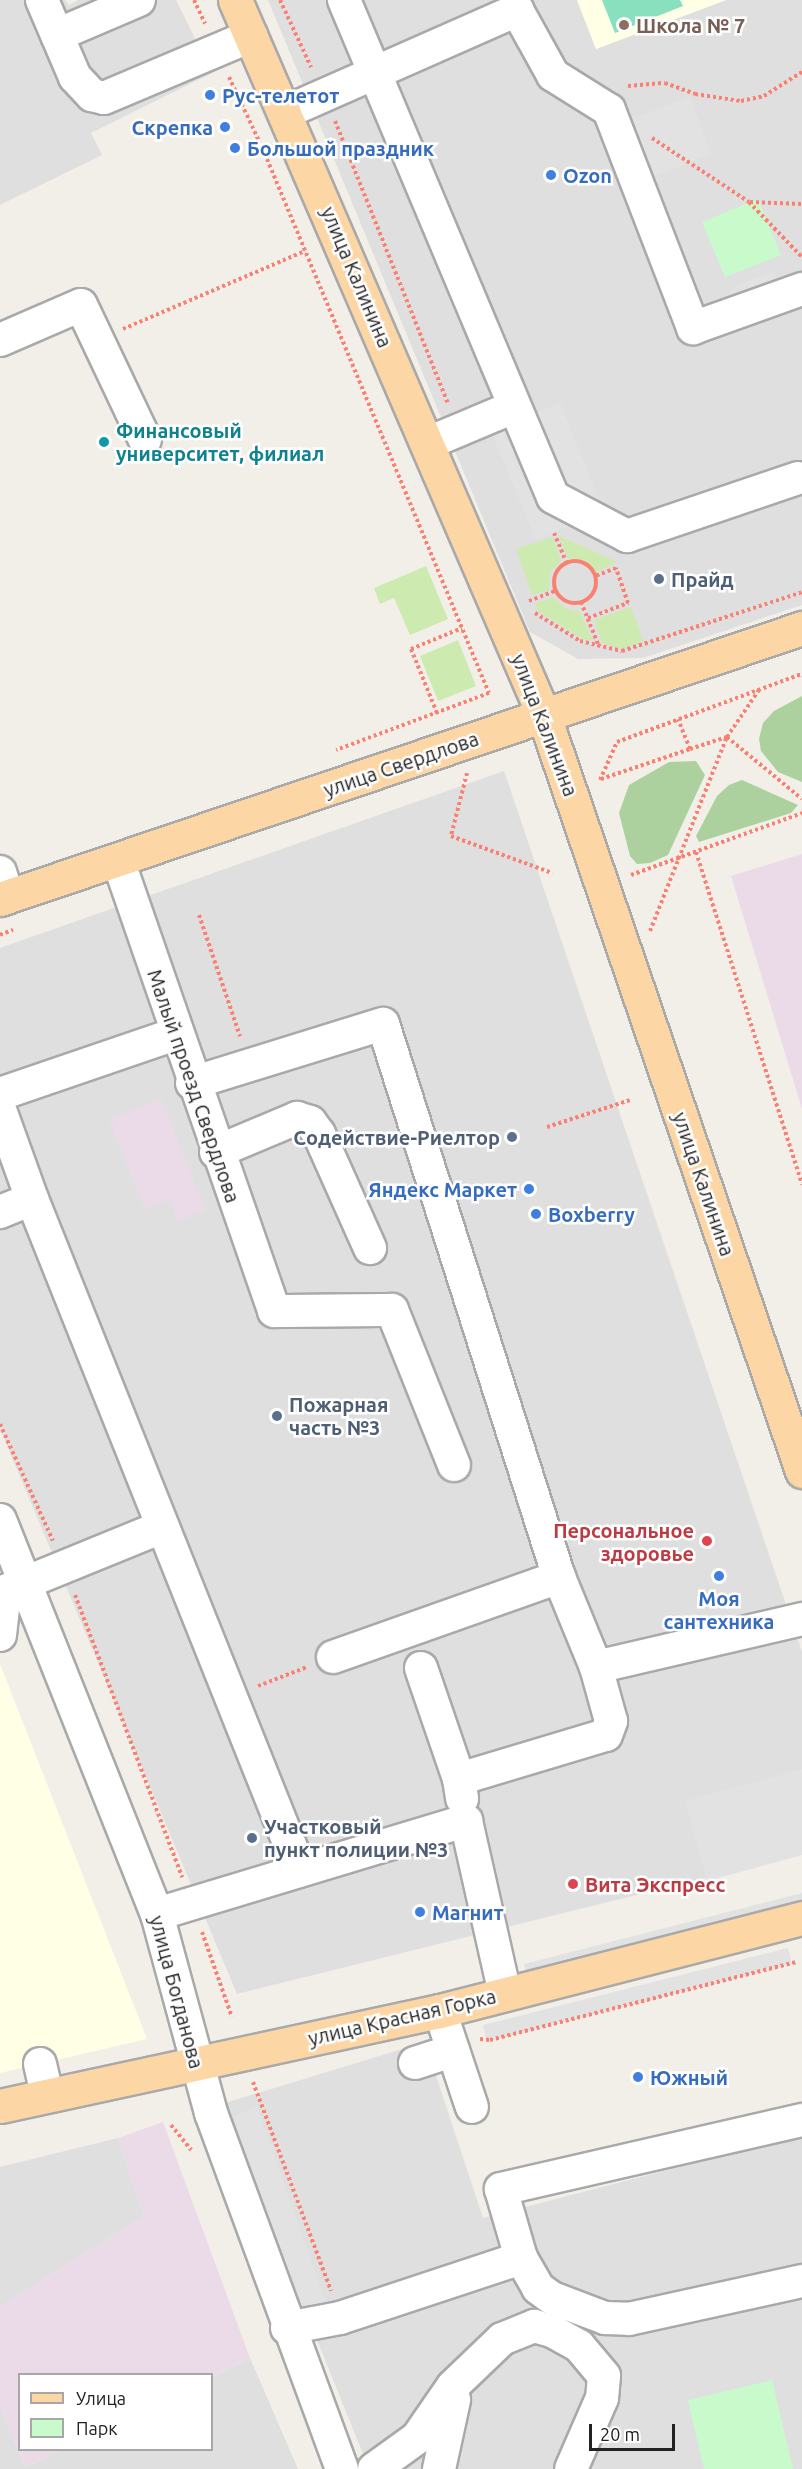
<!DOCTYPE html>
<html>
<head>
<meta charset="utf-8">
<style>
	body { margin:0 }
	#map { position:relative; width:802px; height:2469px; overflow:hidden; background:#f2efe9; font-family:Ubuntu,sans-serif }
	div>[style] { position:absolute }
	.residential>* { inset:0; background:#e0dfdf }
	.industrial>* { inset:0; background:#ebdbe8 }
	.education>* { inset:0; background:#ffffe5 }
	.grass>* { inset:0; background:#cdebb0 }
	.forest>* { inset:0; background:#add19e }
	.park>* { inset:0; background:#c8facc }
	.pitch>* { inset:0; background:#88e0be }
	.parking>* { inset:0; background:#e2e2e2 }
	.path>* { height:4px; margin-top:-2px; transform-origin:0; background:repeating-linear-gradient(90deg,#fa8072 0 3px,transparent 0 6px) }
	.path>.ring { margin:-2px; padding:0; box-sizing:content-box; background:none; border:4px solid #fa8072; border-radius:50% }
	.roads { filter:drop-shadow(2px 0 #a9a9a9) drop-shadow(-2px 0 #a9a9a9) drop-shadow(0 2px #a9a9a9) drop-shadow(0 -2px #a9a9a9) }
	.minor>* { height:32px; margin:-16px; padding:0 16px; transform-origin:16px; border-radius:16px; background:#fff }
	.major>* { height:33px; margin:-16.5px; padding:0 16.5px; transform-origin:16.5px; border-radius:16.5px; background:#fcd6a4 }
	.dots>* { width:16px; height:16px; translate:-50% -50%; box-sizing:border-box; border:3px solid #fff; border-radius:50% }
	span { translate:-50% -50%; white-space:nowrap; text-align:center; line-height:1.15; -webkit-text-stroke:5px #fff; paint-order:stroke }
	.education-label { font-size:20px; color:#785e54; font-weight:700 }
	.left { translate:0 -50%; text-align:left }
	.shop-label { font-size:20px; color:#366cbe; font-weight:700 }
	.right { translate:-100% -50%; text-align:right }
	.street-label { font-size:20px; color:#222 }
	.culture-label { font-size:20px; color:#0d838f; font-weight:700 }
	.service-label { font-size:20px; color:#4e5e75; font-weight:700 }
	.health-label { font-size:20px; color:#be3a42; font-weight:700 }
	.legend { position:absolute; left:18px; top:2373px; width:195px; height:78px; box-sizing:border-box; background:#fff; border:2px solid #a7a7a7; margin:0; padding:8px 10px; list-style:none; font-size:18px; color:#222 }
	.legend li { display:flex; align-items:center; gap:12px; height:30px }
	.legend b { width:30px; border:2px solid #a7a7a7 }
	.scale { position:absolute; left:589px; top:2424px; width:86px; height:27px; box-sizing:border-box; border:3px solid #222; border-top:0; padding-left:8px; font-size:18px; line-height:21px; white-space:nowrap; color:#222; -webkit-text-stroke:4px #fff; paint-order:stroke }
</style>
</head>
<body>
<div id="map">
	<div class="residential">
		<div style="clip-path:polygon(0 0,65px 0,69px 5px,78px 0,176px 0,212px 73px,91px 133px,102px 155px,0 205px)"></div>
		<div style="clip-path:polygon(268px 0,577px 0,596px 49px,726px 0,802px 0,802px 605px,643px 658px,578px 659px,530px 632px)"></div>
		<div style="clip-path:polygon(504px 771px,802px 1652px,802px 1854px,237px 1994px,0 1429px,0 948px)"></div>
		<div style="clip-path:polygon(425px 2042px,483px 2218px,802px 2135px,802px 2469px,369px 2469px,222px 2104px)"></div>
		<div style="clip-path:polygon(118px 2138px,144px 2216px,0 2307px,0 2167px)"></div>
		<div style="clip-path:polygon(250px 2358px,298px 2469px,0 2469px,0 2406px,25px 2467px,62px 2450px,212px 2450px,212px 2377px)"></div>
	</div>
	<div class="industrial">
		<div style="clip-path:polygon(802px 854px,802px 1109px,731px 876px)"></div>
		<div style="clip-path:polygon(161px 1099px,206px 1210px,178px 1221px,169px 1199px,145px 1209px,109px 1120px)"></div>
		<div style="clip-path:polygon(163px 2122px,250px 2358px,212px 2377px,20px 2374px,20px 2450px,62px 2450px,25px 2467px,0 2406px,0 2307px,144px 2216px,118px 2138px)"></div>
	</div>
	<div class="education">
		<div style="clip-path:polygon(577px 0,726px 0,596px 49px)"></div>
		<div style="clip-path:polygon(0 1664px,147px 2039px,0 2073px)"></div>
	</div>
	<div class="grass">
		<div style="clip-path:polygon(558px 535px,617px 562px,596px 572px,584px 560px,568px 559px)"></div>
		<div style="clip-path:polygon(553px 537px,561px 561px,550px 572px,549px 590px,532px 595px,516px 549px)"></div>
		<div style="clip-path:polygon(426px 566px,448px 619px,410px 635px,394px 598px,380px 604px,374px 588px)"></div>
		<div style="clip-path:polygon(553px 597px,565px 608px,580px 612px,593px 640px,582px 639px,538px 611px,535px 604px)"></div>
		<div style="clip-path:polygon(631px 607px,643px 641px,623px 649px,602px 643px,594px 620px)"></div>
		<div style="clip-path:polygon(458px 640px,476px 686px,438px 701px,420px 656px)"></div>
	</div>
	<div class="forest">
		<div style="clip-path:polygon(802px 696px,802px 782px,778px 772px,761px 751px,759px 739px,763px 723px,774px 711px)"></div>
		<div style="clip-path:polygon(696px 761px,705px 775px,668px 855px,650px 863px,637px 864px,630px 856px,619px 813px,629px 785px,669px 762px)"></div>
		<div style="clip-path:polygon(742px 780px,798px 805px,791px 813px,699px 842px,696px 836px,717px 796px,729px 785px)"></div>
	</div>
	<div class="park">
		<div style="clip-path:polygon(758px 199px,781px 255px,725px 277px,702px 222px)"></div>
		<div style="clip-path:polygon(772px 2380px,793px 2469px,704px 2469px,688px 2400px)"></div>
	</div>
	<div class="pitch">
		<div style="clip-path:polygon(602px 0,680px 0,683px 6px,615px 33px)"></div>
	</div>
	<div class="parking">
		<div style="clip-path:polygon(690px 97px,711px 154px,637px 183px,615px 125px)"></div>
		<div style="clip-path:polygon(771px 272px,795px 291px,725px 316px,731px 288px)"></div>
		<div style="clip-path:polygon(560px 403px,604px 512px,536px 540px,491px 431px)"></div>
		<div style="clip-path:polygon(802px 1769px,802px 1855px,707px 1881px,685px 1801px)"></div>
		<div style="clip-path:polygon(802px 1893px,802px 1911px,528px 1980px,524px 1964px)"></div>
		<div style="clip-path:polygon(788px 1948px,792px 1964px,487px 2042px,483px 2025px)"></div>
		<div style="clip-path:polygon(257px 2106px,328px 2309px,294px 2320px,221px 2123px)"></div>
	</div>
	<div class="path">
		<div style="left:194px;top:0;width:26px;rotate:65deg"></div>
		<div style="left:280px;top:0;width:74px;rotate:65.2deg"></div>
		<div style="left:229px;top:77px;width:71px;rotate:64.9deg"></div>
		<div style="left:628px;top:86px;width:37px;rotate:-5deg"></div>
		<div style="left:665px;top:83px;width:32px;rotate:20deg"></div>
		<div style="left:695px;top:94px;width:47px;rotate:8.7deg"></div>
		<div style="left:741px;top:101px;width:24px;rotate:-12deg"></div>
		<div style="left:764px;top:96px;width:45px;rotate:-32.3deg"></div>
		<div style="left:335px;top:121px;width:305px;rotate:68.2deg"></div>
		<div style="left:652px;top:138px;width:116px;rotate:33.4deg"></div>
		<div style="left:749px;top:202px;width:76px;rotate:46.1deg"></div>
		<div style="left:267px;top:159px;width:578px;rotate:67.43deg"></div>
		<div style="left:489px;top:693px;width:163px;rotate:159.6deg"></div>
		<div style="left:750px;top:202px;width:52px;rotate:2.2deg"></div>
		<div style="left:123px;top:329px;width:198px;rotate:-23.2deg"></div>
		<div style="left:554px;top:533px;width:33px;rotate:67deg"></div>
		<div class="ring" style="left:554px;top:561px;width:38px;height:38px"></div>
		<div style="left:529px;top:601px;width:28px;rotate:-21deg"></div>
		<div style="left:581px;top:602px;width:45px;rotate:68deg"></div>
		<div style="left:535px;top:613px;width:53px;rotate:31.9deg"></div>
		<div style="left:580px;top:641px;width:43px;rotate:13.4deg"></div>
		<div style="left:622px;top:651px;width:189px;rotate:-18.1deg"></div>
		<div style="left:588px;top:618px;width:43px;rotate:-20.6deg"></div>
		<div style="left:628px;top:603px;width:37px;rotate:-109deg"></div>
		<div style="left:616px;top:568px;width:22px;rotate:159deg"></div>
		<div style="left:437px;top:713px;width:69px;rotate:-112.1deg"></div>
		<div style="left:411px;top:649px;width:55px;rotate:-22.4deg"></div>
		<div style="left:690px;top:749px;width:39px;rotate:-18deg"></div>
		<div style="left:727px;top:737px;width:97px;rotate:39.6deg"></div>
		<div style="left:467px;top:773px;width:65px;rotate:104.3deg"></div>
		<div style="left:451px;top:836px;width:108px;rotate:20.1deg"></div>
		<div style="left:601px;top:779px;width:94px;rotate:-18.6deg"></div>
		<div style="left:690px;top:749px;width:32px;rotate:-112deg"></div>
		<div style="left:600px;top:780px;width:42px;rotate:-65.9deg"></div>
		<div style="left:617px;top:742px;width:197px;rotate:-20.2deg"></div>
		<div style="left:696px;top:852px;width:349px;rotate:72.3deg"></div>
		<div style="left:631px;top:875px;width:182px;rotate:-19.9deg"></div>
		<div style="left:199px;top:915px;width:128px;rotate:71.3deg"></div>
		<div style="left:650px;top:931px;width:209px;rotate:-68.4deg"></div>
		<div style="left:727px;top:737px;width:57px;rotate:-55.8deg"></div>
		<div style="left:0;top:935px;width:14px;rotate:-21deg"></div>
		<div style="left:547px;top:1127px;width:87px;rotate:-18deg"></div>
		<div style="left:0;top:1424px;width:128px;rotate:65.6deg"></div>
		<div style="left:75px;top:1595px;width:302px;rotate:69.2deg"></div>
		<div style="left:258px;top:1686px;width:53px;rotate:-21.2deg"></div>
		<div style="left:202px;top:1932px;width:90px;rotate:70.6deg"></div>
		<div style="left:480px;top:2039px;width:10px;rotate:6deg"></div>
		<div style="left:490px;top:2040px;width:316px;rotate:-14.3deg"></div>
		<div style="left:253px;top:2082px;width:223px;rotate:69.5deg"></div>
		<div style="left:171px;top:2125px;width:32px;rotate:51deg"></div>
	</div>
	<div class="roads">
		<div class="minor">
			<div style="left:42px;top:0;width:84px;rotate:66.8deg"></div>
			<div style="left:75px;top:77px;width:25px;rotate:47deg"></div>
			<div style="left:92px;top:95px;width:12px;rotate:14deg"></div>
			<div style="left:104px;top:98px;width:160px;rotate:-22.9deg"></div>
			<div style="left:344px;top:0;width:539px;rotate:67.19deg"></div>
			<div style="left:553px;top:497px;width:84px;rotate:27.8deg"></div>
			<div style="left:627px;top:536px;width:181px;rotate:-18.7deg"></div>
			<div style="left:57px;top:35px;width:89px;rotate:-23.1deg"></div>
			<div style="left:286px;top:112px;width:253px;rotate:-23.8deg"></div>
			<div style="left:517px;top:10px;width:74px;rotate:61deg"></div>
			<div style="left:553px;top:75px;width:66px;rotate:32deg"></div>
			<div style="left:609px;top:110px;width:234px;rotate:68.9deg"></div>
			<div style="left:693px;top:328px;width:116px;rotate:-19.7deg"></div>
			<div style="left:0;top:340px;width:88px;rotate:-23.4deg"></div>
			<div style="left:81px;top:305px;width:149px;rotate:64.6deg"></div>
			<div style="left:428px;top:443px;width:93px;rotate:-22.7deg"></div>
			<div style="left:118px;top:860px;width:477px;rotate:70.9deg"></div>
			<div style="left:274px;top:1311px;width:118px;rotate:-0.5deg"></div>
			<div style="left:392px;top:1310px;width:167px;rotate:68.2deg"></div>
			<div style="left:0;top:872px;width:26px;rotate:72deg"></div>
			<div style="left:192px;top:1083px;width:200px;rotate:-17.2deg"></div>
			<div style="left:383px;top:1024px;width:580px;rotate:72.35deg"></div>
			<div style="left:559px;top:1577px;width:97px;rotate:67.7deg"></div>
			<div style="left:0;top:1094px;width:185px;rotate:-18.9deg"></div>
			<div style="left:0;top:1110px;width:95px;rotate:70.2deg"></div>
			<div style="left:32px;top:1199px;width:35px;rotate:158deg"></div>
			<div style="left:216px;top:1152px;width:88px;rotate:-22.8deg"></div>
			<div style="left:297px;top:1118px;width:14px;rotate:17deg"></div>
			<div style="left:310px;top:1122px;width:15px;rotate:53deg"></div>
			<div style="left:319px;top:1134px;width:125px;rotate:65.9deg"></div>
			<div style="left:32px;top:1199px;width:723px;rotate:68.23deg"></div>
			<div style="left:0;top:1520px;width:424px;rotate:68.3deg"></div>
			<div style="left:157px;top:1914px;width:206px;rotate:74.8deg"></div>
			<div style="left:211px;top:2113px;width:379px;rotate:69.8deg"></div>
			<div style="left:0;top:1593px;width:175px;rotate:-22.2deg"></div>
			<div style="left:0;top:1635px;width:44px;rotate:-83.5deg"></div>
			<div style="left:333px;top:1657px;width:240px;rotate:-19.5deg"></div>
			<div style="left:421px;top:1668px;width:117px;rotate:71.1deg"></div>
			<div style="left:459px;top:1779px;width:20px;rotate:81deg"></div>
			<div style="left:459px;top:1779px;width:153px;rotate:-16.7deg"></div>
			<div style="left:606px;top:1735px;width:15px;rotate:-70deg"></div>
			<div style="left:611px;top:1721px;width:56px;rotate:-105.5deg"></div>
			<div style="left:596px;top:1667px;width:212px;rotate:-13.1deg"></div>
			<div style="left:157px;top:1914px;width:323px;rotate:-16.8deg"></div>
			<div style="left:466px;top:1821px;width:177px;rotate:77.3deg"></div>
			<div style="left:440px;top:2011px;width:101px;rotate:71.6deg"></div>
			<div style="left:415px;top:2063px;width:40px;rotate:-18deg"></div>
			<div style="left:40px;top:2064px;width:32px;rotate:77deg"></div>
			<div style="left:802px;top:2120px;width:309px;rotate:167.1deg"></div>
			<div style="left:501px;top:2189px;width:72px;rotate:73.8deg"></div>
			<div style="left:521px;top:2258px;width:34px;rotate:60deg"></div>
			<div style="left:538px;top:2288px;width:17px;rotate:36deg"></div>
			<div style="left:552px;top:2298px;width:57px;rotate:20.7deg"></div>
			<div style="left:605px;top:2318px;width:24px;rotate:2deg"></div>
			<div style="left:629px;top:2319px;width:177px;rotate:-12.4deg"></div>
			<div style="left:287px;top:2328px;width:54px;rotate:-10.7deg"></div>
			<div style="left:340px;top:2318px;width:191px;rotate:-18.3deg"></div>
			<div style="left:374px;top:2469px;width:53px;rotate:-35.8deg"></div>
			<div style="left:417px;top:2438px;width:63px;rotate:-55.3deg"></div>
			<div style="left:453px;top:2386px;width:68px;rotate:-43.8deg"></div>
			<div style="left:502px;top:2339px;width:35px;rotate:-22deg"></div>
			<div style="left:534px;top:2326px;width:19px;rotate:16deg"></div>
			<div style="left:552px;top:2331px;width:31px;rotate:29deg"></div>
			<div style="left:579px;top:2346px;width:39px;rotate:50deg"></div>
			<div style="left:604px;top:2376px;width:22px;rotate:95deg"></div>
			<div style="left:602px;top:2398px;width:77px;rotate:113.6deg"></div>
			<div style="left:439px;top:2469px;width:71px;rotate:-77.7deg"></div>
		</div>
		<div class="major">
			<div style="left:235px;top:0;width:780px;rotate:66.66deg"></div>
			<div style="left:544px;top:716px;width:798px;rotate:71.13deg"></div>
			<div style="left:0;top:899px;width:847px;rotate:-18.67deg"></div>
			<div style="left:0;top:2106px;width:450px;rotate:-12.2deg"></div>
			<div style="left:440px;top:2011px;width:374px;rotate:-14.4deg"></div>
		</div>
	</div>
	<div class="dots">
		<div style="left:624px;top:25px;background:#8d6e63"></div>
		<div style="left:210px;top:95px;background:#3f7fe0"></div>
		<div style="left:225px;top:127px;background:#3f7fe0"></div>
		<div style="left:235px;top:148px;background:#3f7fe0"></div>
		<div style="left:551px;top:175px;background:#3f7fe0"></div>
		<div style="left:104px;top:442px;background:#0f9aa8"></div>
		<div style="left:659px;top:579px;background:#5c6f8a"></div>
		<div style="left:512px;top:1137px;background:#5c6f8a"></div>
		<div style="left:529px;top:1189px;background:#3f7fe0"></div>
		<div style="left:536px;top:1214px;background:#3f7fe0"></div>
		<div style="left:277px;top:1416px;background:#5c6f8a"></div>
		<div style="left:707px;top:1541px;background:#e0444e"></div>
		<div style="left:719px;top:1576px;background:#3f7fe0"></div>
		<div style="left:252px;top:1838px;background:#5c6f8a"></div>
		<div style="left:573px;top:1884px;background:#e0444e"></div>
		<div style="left:420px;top:1912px;background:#3f7fe0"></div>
		<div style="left:638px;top:2077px;background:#3f7fe0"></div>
	</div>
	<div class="education-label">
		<span class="left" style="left:636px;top:25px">Школа № 7</span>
	</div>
	<div class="shop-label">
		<span class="left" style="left:222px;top:95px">Рус-телетот</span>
		<span class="right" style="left:213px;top:127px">Скрепка</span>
		<span class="left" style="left:247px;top:148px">Большой праздник</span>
		<span class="left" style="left:563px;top:175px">Ozon</span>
		<span class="right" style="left:517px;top:1189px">Яндекс Маркет</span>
		<span class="left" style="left:548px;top:1214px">Boxberry</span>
		<span style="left:719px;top:1610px">Моя<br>сантехника</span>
		<span class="left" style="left:432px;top:1912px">Магнит</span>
		<span class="left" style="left:650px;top:2077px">Южный</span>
	</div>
	<div class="street-label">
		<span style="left:357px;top:277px;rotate:67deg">улица Калинина</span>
		<span style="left:545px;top:725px;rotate:69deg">улица Калинина</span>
		<span style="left:401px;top:764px;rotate:-19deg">улица Свердлова</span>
		<span style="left:194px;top:1086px;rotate:71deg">Малый проезд Свердлова</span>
		<span style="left:704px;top:1184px;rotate:71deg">улица Калинина</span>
		<span style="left:177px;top:1992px;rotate:75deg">улица Богданова</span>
		<span style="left:402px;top:2017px;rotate:-13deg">улица Красная Горка</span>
	</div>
	<div class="culture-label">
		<span class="left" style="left:116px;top:442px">Финансовый<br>университет, филиал</span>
	</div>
	<div class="service-label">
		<span class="left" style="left:671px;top:579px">Прайд</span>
		<span class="right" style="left:500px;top:1137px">Содействие-Риелтор</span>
		<span class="left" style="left:289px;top:1416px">Пожарная<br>часть №3</span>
		<span class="left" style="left:264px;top:1838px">Участковый<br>пункт полиции №3</span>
	</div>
	<div class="health-label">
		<span class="right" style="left:694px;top:1542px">Персональное<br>здоровье</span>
		<span class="left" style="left:585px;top:1884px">Вита Экспресс</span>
	</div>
	<ul class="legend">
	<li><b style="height:8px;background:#fcd6a4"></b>Улица</li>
	<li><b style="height:16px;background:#c8facc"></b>Парк</li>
	</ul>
	<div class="scale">20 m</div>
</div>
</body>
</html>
